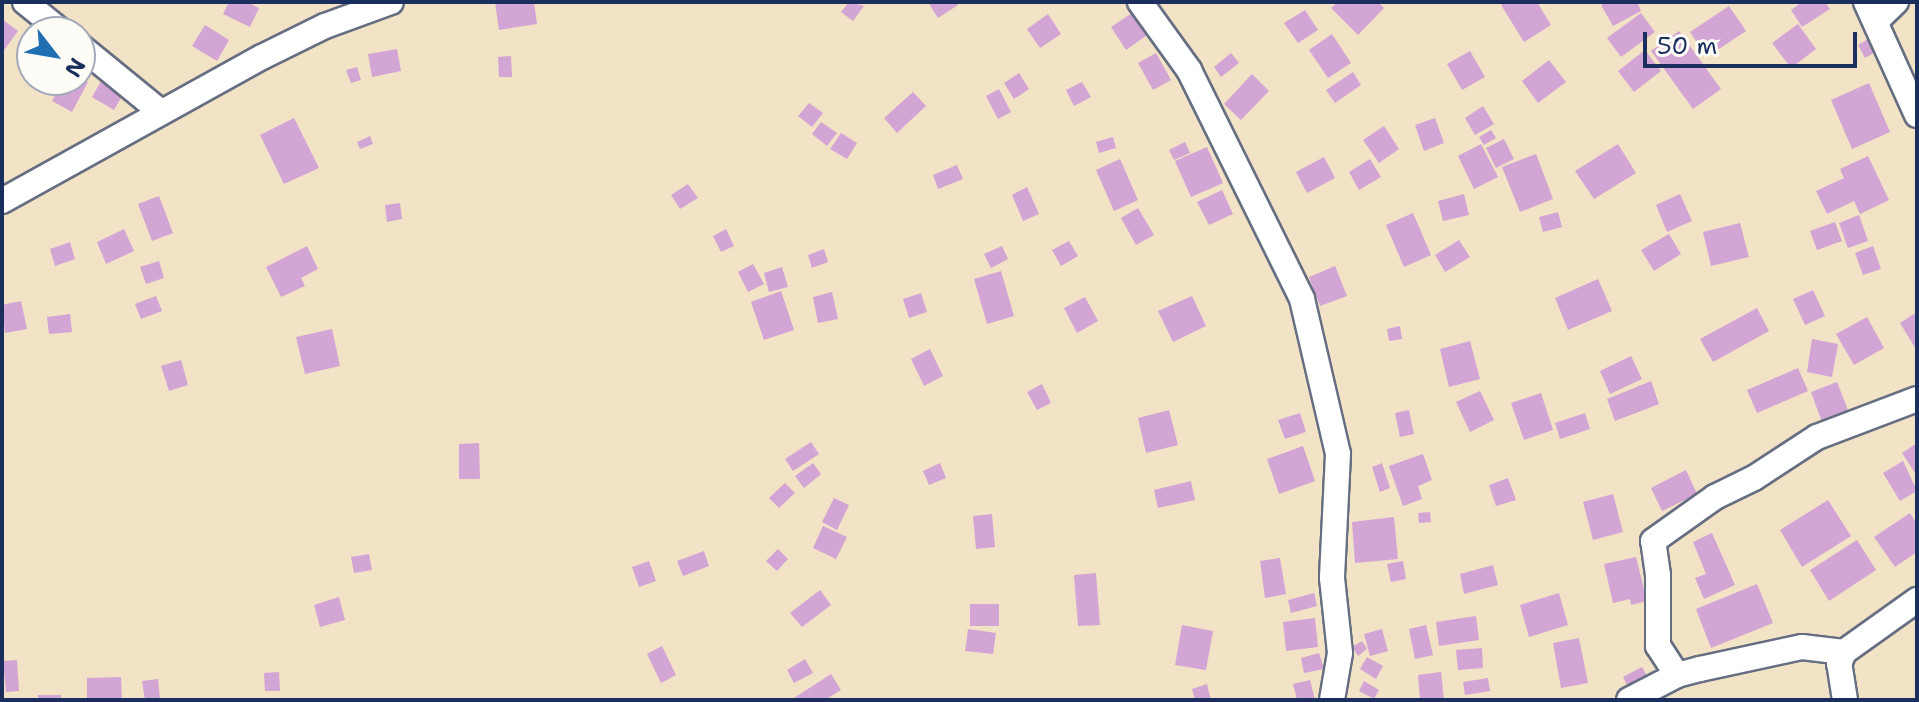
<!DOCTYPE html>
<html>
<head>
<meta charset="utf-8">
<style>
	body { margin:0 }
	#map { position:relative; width:1919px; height:702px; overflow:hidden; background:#f2e2c6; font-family:"Shantell Sans",sans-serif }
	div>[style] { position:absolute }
	.building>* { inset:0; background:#d3a5d4 }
	.roads { filter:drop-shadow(2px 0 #666e82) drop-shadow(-2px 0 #666e82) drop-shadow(0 2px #666e82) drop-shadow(0 -2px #666e82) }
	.street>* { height:24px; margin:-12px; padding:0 12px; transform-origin:12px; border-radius:12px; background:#fff }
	span { translate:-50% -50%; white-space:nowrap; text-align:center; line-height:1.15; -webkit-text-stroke:8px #fdfcf7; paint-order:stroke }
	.frame { position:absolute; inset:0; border:4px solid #1b2f5e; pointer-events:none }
	.north { position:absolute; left:16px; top:16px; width:80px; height:80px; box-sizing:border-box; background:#fdfcf7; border:2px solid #a3aaba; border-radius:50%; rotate:121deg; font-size:22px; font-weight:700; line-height:32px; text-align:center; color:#1b2f5e }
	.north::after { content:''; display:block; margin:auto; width:28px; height:36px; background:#1f6fb2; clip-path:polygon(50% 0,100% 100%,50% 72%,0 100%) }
	.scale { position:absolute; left:1643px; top:32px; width:214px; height:36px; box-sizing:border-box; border:4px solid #1b2f5e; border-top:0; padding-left:10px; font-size:24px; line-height:28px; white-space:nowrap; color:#1b2f5e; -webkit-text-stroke:6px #fdfcf7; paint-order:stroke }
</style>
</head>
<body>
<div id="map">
	<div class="building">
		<div style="clip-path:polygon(229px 2px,247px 2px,259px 8px,250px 27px,223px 14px)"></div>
		<div style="clip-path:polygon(495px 2px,534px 2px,537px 24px,499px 30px)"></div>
		<div style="clip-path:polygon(849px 2px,864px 6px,853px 21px,841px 12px)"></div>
		<div style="clip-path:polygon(928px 2px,956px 2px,958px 5px,938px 18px)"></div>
		<div style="clip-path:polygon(1338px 2px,1378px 2px,1384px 8px,1358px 35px,1331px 8px)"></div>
		<div style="clip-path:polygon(1505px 2px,1537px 2px,1551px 25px,1524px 42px,1501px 5px)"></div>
		<div style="clip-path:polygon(1606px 2px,1637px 2px,1641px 11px,1613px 26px,1601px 5px)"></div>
		<div style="clip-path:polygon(1802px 2px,1825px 2px,1830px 9px,1802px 27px,1791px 10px)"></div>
		<div style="clip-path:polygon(1729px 6px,1746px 31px,1707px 57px,1690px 32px)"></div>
		<div style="clip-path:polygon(1305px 10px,1318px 30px,1298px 43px,1284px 23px)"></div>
		<div style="clip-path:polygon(1135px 11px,1150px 33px,1126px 50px,1111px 27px)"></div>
		<div style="clip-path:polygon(1641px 13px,1655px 32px,1621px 57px,1607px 38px)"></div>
		<div style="clip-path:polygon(1048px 14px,1061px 34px,1040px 48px,1027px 29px)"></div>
		<div style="clip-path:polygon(2px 19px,18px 31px,2px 53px)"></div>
		<div style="clip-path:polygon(1798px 24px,1816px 49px,1791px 68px,1772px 43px)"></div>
		<div style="clip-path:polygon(205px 25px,229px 40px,217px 61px,192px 46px)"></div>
		<div style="clip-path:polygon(1679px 31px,1721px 89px,1693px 109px,1651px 51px)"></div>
		<div style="clip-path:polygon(1332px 34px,1351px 63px,1328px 78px,1309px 50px)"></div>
		<div style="clip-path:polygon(1870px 38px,1877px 51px,1865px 58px,1858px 45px)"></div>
		<div style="clip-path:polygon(397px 49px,401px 71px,372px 77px,368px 54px)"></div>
		<div style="clip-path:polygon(1645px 50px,1661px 71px,1634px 92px,1618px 71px)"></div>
		<div style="clip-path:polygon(1470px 51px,1485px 77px,1462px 90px,1447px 64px)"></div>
		<div style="clip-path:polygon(1156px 53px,1171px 80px,1153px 90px,1138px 63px)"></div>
		<div style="clip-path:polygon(1231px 53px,1239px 63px,1221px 77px,1214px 67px)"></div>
		<div style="clip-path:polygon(511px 56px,512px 77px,499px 77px,498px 57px)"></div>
		<div style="clip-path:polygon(1549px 60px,1566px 82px,1538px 103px,1522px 81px)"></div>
		<div style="clip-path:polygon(357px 67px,361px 80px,351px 83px,346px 70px)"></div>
		<div style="clip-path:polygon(1353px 72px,1361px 85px,1335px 103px,1326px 90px)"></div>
		<div style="clip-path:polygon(1019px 73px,1029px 89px,1014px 99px,1004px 83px)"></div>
		<div style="clip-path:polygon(1252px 74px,1269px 91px,1241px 120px,1224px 104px)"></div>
		<div style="clip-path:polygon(104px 76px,126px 89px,114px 110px,92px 97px)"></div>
		<div style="clip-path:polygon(80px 78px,88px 82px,72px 112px,52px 101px,63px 80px)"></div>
		<div style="clip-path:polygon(1082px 82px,1091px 97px,1074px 106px,1066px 90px)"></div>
		<div style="clip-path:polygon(1869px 83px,1890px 132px,1852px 149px,1831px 100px)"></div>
		<div style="clip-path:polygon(999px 89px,1011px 112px,998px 119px,986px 96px)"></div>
		<div style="clip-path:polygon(913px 92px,926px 106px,897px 133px,884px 118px)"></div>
		<div style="clip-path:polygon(809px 103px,823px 113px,812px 127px,798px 116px)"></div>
		<div style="clip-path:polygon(1483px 106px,1494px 124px,1475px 135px,1465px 118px)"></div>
		<div style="clip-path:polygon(294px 118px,319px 168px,284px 184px,260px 135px)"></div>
		<div style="clip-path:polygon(1435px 118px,1444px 143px,1424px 151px,1415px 125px)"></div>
		<div style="clip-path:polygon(821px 122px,837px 133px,827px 146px,812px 134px)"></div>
		<div style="clip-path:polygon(1384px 126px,1399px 149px,1379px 163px,1363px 140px)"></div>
		<div style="clip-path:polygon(1491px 130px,1496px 138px,1484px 145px,1479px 137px)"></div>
		<div style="clip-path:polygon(841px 133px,857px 143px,847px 159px,830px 149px)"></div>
		<div style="clip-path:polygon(370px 136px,373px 144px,360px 149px,357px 142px)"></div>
		<div style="clip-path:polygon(1113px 137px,1116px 148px,1099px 153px,1096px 142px)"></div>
		<div style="clip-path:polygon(1504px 139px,1514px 159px,1496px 168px,1486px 148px)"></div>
		<div style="clip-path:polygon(1185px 142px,1190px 153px,1174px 160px,1169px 150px)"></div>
		<div style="clip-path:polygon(1481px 144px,1498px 177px,1474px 189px,1458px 156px)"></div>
		<div style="clip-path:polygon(1618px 144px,1636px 173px,1594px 199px,1575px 171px)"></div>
		<div style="clip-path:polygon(1207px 147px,1223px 183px,1191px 197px,1175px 161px)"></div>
		<div style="clip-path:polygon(1536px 154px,1553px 199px,1520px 212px,1502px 167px)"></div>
		<div style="clip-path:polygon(1868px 156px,1889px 200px,1860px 214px,1854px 201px,1827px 214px,1816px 191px,1844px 178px,1840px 169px)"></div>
		<div style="clip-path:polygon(1324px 157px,1335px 178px,1307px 193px,1296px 172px)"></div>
		<div style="clip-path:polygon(1120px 159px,1138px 200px,1114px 211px,1096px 170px)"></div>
		<div style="clip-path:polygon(1370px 159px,1381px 177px,1359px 190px,1349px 172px)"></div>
		<div style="clip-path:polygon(957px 165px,963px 179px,938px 189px,933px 175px)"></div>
		<div style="clip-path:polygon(688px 184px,698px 198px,680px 209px,671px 195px)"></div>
		<div style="clip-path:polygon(1027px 187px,1039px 214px,1023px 221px,1012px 195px)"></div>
		<div style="clip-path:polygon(1222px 190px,1233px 214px,1209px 225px,1197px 202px)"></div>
		<div style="clip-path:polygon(1464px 194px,1469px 215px,1443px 221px,1438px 201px)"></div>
		<div style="clip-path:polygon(1680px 194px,1692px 221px,1667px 232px,1656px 205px)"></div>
		<div style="clip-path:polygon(159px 196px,173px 233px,152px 241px,138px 204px)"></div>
		<div style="clip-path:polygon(400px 203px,402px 219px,387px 222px,385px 205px)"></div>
		<div style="clip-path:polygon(1138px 208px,1154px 235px,1136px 245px,1121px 218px)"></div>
		<div style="clip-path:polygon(1558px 212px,1562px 227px,1543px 232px,1539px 217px)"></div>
		<div style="clip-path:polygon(1413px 213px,1431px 255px,1404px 267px,1386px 225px)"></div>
		<div style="clip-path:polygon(1859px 215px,1868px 241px,1848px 248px,1839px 223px)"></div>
		<div style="clip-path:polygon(1835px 222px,1842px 241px,1817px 250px,1810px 231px)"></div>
		<div style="clip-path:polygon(1740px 223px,1749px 257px,1711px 266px,1703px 232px)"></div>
		<div style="clip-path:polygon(124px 229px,134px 251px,106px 264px,97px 242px)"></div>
		<div style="clip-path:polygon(726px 229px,734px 246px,721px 252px,713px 236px)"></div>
		<div style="clip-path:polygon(1669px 234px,1681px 254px,1654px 271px,1641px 250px)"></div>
		<div style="clip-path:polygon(1459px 240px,1470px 257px,1445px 272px,1435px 255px)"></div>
		<div style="clip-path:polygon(1069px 241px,1078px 256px,1061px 266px,1052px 250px)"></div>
		<div style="clip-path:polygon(70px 242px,75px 259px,55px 266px,50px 249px)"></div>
		<div style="clip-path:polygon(307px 246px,318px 269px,301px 278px,305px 286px,281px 297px,266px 267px)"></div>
		<div style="clip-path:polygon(1002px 246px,1008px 259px,991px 268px,984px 254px)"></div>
		<div style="clip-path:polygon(1873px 246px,1881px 269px,1863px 275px,1855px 253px)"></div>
		<div style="clip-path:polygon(824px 249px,828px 262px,812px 268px,808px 255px)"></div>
		<div style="clip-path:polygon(159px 261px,164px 278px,146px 284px,140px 267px)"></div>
		<div style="clip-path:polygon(753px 264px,764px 284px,748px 292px,738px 272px)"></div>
		<div style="clip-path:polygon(1335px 266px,1347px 296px,1320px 306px,1309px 277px)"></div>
		<div style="clip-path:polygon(782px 267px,788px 287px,769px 292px,764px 273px)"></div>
		<div style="clip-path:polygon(1001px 271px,1014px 316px,987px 324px,974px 279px)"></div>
		<div style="clip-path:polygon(1598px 279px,1612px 311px,1568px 330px,1555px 298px)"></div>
		<div style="clip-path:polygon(1813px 290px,1825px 316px,1805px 325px,1793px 299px)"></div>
		<div style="clip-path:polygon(781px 291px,794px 330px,764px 340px,751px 302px)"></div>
		<div style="clip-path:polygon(832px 292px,838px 319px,818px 323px,813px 297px)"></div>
		<div style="clip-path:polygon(921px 293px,927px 312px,909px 318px,903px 299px)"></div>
		<div style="clip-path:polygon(156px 296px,162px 311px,141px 319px,135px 304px)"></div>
		<div style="clip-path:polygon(1192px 296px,1206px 326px,1173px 342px,1158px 311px)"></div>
		<div style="clip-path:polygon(1085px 297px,1098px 321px,1077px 333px,1064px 308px)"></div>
		<div style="clip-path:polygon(21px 301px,27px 329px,5px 333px,2px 305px)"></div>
		<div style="clip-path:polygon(1757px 308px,1769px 331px,1713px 362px,1700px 339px)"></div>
		<div style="clip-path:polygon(1917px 312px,1917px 351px,1900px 323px)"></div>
		<div style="clip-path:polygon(70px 314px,72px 332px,49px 334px,47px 317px)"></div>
		<div style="clip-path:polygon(1867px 317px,1884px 348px,1854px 365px,1836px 334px)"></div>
		<div style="clip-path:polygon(1400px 326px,1402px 339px,1389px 341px,1387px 329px)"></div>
		<div style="clip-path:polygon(332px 329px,340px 366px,305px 374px,296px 337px)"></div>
		<div style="clip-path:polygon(1812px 339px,1838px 344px,1832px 377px,1807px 372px)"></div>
		<div style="clip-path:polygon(1470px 341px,1480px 379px,1449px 387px,1440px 349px)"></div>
		<div style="clip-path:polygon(930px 349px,943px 376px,924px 386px,911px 359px)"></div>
		<div style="clip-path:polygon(1631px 356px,1642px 379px,1610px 394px,1600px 371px)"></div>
		<div style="clip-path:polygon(181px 360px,188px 385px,169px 391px,161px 366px)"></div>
		<div style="clip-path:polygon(1798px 368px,1808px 391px,1757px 413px,1747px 390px)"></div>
		<div style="clip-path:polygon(1651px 381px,1659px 404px,1615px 421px,1607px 399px)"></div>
		<div style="clip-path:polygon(1837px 382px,1850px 415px,1823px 425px,1811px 392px)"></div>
		<div style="clip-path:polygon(1042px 384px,1051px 403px,1037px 410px,1027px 392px)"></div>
		<div style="clip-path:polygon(1480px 391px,1494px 420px,1470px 432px,1456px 402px)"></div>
		<div style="clip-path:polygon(1541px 393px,1553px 430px,1524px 440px,1511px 403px)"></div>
		<div style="clip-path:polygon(1169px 410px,1178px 445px,1146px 453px,1138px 418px)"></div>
		<div style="clip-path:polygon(1409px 410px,1414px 434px,1400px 437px,1395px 413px)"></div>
		<div style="clip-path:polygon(1300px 413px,1306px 432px,1285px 439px,1278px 420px)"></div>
		<div style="clip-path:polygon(1585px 413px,1590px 429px,1560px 439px,1555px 423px)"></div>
		<div style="clip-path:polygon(811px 442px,819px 454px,793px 471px,785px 459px)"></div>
		<div style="clip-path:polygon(479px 443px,480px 479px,459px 479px,459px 444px)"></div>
		<div style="clip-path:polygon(1917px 443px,1917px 476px,1902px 453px)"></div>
		<div style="clip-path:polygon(1303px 446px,1315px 481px,1279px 494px,1267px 459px)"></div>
		<div style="clip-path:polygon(1423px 454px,1432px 480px,1418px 486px,1422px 499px,1403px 506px,1389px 466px)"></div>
		<div style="clip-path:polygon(1903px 461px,1917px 491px,1900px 501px,1883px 473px)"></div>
		<div style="clip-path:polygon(813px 463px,821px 474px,804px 488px,795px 476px)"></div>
		<div style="clip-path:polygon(940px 463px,946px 478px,929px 485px,923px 471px)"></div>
		<div style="clip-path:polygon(1382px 463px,1390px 488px,1380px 492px,1372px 467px)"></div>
		<div style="clip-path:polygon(1686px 470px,1697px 494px,1662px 511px,1651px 488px)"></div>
		<div style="clip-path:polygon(1508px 478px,1516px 500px,1496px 506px,1489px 485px)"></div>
		<div style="clip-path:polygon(1191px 481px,1195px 500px,1158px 508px,1154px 490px)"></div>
		<div style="clip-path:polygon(785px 483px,795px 493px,779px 508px,769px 498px)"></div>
		<div style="clip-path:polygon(1613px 494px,1623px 532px,1593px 540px,1583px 502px)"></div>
		<div style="clip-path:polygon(834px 498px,849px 505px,837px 530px,822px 522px)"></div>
		<div style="clip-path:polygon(1828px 500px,1851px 536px,1802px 567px,1780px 530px)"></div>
		<div style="clip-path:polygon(1430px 512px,1431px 522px,1419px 523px,1418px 513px)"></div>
		<div style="clip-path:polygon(1910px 513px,1917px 524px,1917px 552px,1895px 567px,1874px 537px)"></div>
		<div style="clip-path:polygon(992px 514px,995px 547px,976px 549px,973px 516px)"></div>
		<div style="clip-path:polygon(1394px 517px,1398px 559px,1355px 563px,1352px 522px)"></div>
		<div style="clip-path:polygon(823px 526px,847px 537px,836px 559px,813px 548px)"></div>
		<div style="clip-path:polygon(1712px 533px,1735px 585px,1704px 599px,1695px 578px,1706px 574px,1693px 542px)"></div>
		<div style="clip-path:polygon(1857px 540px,1876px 570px,1829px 601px,1810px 570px)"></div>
		<div style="clip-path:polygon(778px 549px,788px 559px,777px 571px,766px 561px)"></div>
		<div style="clip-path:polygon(704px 551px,709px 566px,683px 576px,677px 561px)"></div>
		<div style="clip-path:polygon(369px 554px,372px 570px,354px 573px,351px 557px)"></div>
		<div style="clip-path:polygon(1636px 557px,1647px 601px,1631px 605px,1630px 599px,1613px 603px,1604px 564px)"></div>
		<div style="clip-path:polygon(1280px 558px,1286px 594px,1265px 598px,1260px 561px)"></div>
		<div style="clip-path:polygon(649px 561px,656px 581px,639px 587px,632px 567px)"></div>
		<div style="clip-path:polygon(1403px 561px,1406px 579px,1391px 582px,1387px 564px)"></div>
		<div style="clip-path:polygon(1493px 565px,1498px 585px,1464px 594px,1460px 574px)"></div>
		<div style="clip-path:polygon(1096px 573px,1100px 625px,1078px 626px,1074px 575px)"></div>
		<div style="clip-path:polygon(1757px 584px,1773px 623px,1711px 648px,1696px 609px)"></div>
		<div style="clip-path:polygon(820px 590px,831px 605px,802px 627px,790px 613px)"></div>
		<div style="clip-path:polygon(1314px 593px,1317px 606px,1291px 613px,1288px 600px)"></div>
		<div style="clip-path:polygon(1559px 593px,1568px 625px,1529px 637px,1520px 605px)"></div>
		<div style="clip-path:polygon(339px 597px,345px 620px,320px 627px,314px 605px)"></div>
		<div style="clip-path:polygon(970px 604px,999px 604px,999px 626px,970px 626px)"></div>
		<div style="clip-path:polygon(1476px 616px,1479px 640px,1439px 646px,1436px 622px)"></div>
		<div style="clip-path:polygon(1315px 618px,1318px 647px,1286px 651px,1283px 622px)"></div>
		<div style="clip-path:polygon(1182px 625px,1213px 631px,1206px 670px,1175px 665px)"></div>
		<div style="clip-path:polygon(1426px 625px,1433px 655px,1415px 659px,1409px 629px)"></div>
		<div style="clip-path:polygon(968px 629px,996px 633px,993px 654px,965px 651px)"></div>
		<div style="clip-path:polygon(1382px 629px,1388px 651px,1370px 656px,1364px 634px)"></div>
		<div style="clip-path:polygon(1579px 638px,1588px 683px,1561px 688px,1553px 643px)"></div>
		<div style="clip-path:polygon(1362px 641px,1367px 649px,1358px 656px,1352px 647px)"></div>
		<div style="clip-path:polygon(662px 646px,676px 675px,661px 683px,647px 654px)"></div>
		<div style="clip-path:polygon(1482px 648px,1483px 668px,1458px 670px,1456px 650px)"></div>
		<div style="clip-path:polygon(1319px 653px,1324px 669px,1304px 673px,1301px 658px)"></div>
		<div style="clip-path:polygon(1367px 657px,1383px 666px,1376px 679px,1360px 669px)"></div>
		<div style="clip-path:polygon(805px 659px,813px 673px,794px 683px,787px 670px)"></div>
		<div style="clip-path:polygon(17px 660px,19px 691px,6px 692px,3px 661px)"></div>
		<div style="clip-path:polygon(1642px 667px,1651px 683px,1631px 693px,1623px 677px)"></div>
		<div style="clip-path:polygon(279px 672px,280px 691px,265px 691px,264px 673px)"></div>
		<div style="clip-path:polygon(1441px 672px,1444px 700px,1420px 700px,1418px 675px)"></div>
		<div style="clip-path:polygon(831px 674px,841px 690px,825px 700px,791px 700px)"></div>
		<div style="clip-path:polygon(121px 677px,122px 700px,87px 700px,87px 678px)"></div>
		<div style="clip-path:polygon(1488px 678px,1490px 691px,1465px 695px,1463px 682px)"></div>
		<div style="clip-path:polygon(158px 679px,160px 700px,145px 700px,142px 681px)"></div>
		<div style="clip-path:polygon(1310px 680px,1315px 700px,1297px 700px,1293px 684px)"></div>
		<div style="clip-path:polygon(1364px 681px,1379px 690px,1374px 699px,1359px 691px)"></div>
		<div style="clip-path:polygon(1207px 684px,1211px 700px,1195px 700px,1192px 689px)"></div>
		<div style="clip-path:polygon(38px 695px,61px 695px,61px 700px,38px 700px)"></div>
	</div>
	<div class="roads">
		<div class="street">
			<div style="left:25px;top:2px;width:48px;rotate:39deg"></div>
			<div style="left:1140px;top:2px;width:84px;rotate:54.2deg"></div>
			<div style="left:1189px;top:70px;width:255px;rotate:63.7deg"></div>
			<div style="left:1302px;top:299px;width:159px;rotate:76.9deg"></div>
			<div style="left:1338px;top:454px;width:124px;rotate:92.8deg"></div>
			<div style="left:1332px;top:578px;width:75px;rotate:83.9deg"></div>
			<div style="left:1340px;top:653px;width:48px;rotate:99.7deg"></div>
			<div style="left:1866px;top:2px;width:124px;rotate:65.7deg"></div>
			<div style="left:1876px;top:21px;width:28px;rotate:-44deg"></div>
			<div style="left:80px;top:46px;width:104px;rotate:39.2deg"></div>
			<div style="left:2px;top:201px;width:297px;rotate:-29deg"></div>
			<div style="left:262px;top:57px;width:70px;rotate:-26.2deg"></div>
			<div style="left:325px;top:26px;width:70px;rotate:-20deg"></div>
			<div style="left:1677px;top:675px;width:35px;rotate:-123deg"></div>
			<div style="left:1658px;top:646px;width:71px;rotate:-90deg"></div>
			<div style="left:1658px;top:575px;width:34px;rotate:-98deg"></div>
			<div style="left:1653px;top:541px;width:76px;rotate:-35.4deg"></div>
			<div style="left:1715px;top:497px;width:43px;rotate:-26deg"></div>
			<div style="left:1754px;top:478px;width:75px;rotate:-33.1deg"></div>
			<div style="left:1817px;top:437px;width:107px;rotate:-20.8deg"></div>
			<div style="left:1629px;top:700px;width:54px;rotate:-27.5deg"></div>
			<div style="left:1677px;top:675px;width:24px;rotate:-15deg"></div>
			<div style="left:1700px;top:669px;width:104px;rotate:-12.2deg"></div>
			<div style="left:1802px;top:647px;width:42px;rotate:6.8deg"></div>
			<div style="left:1845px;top:700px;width:36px;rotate:-99deg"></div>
			<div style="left:1839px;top:664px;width:13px;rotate:-67deg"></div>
			<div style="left:1844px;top:652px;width:90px;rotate:-35.5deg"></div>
		</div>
	</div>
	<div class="frame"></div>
	<div class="north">N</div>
	<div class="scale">50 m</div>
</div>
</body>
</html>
